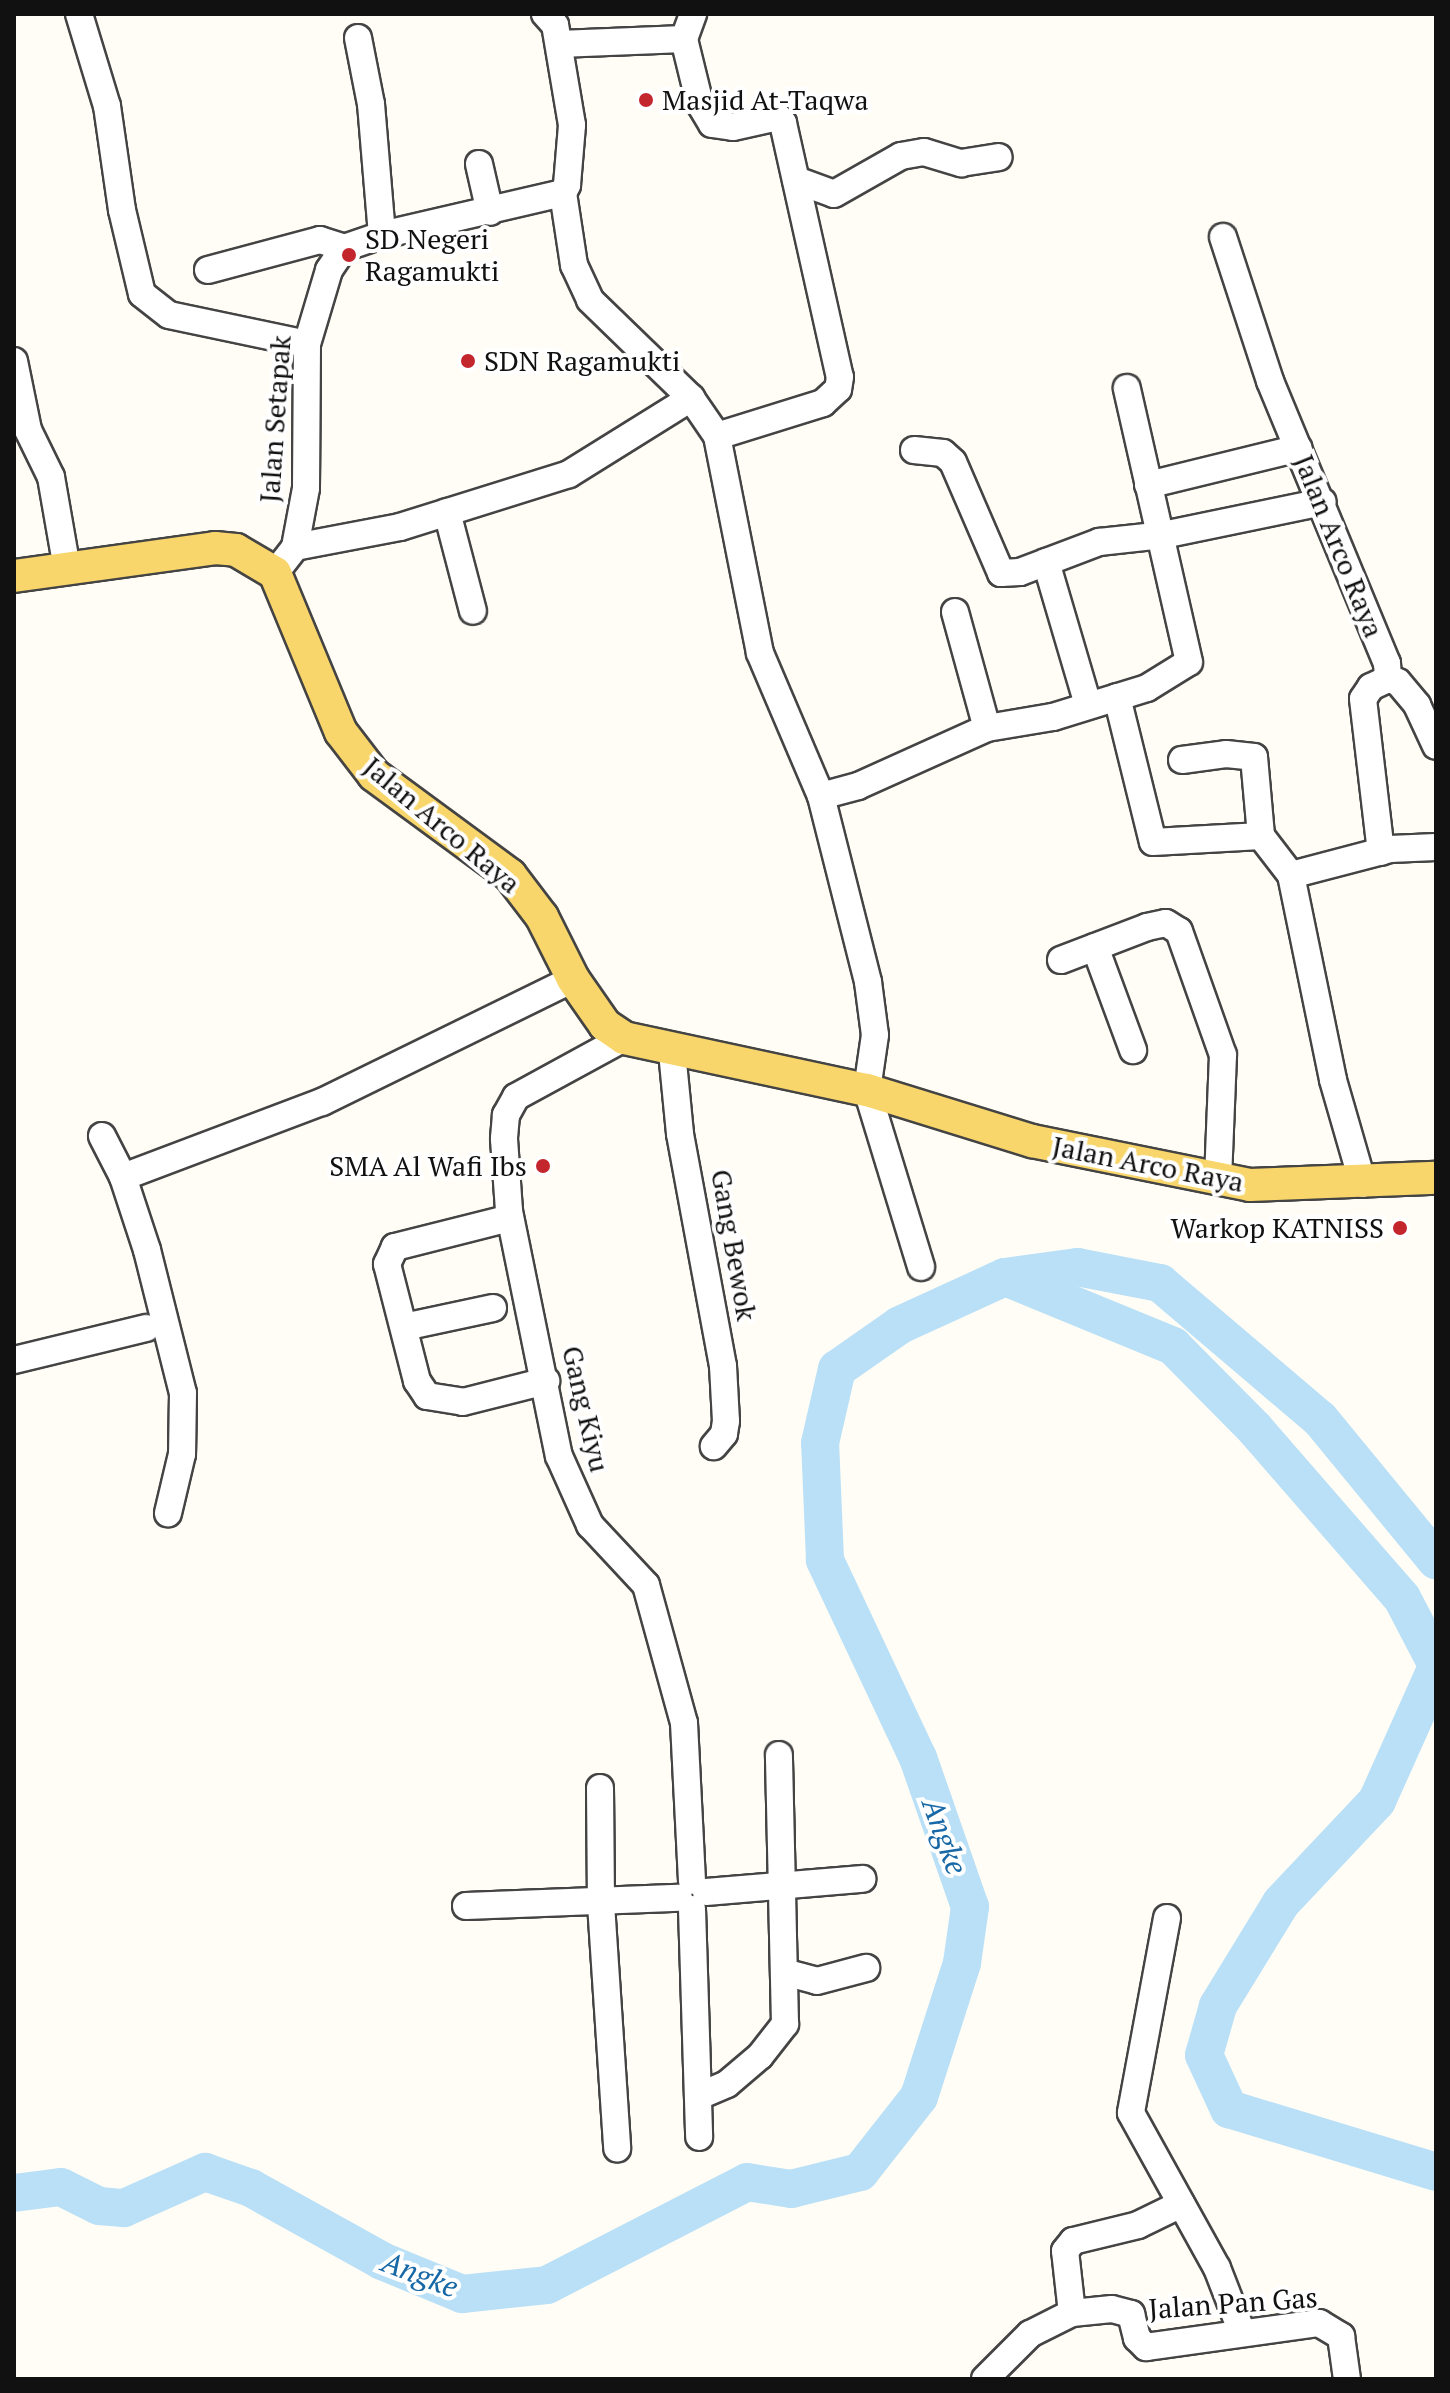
<!DOCTYPE html>
<html>
<head>
<meta charset="utf-8">
<style>
	body { margin:0 }
	#map { position:relative; width:1450px; height:2393px; overflow:hidden; background:#fffdf5; font-family:"PT Serif",serif }
	div>[style] { position:absolute }
	.river>* { height:38px; margin:-19px; padding:0 19px; transform-origin:19px; border-radius:19px; background:#b9e0f7 }
	.roads { filter:drop-shadow(2px 0 #444) drop-shadow(-2px 0 #444) drop-shadow(0 2px #444) drop-shadow(0 -2px #444) }
	.minor>* { height:26px; margin:-13px; padding:0 13px; transform-origin:13px; border-radius:13px; background:#fff }
	.major>* { height:32px; margin:-16px; padding:0 16px; transform-origin:16px; border-radius:16px; background:#f9d66b }
	.dots>* { width:22px; height:22px; translate:-50% -50%; box-sizing:border-box; border:4px solid #fff; border-radius:50% }
	span { translate:-50% -50%; white-space:nowrap; text-align:center; line-height:1.15; -webkit-text-stroke:8px #fff; paint-order:stroke }
	.poi-label { font-size:28px; color:#111 }
	.left { translate:0 -50%; text-align:left }
	.right { translate:-100% -50%; text-align:right }
	.street-label { font-size:28px; color:#111 }
	.water-label { font-size:30px; color:#1768a6; font-style:italic }
	.frame { position:absolute; inset:0; border:16px solid #111; pointer-events:none }
</style>
</head>
<body>
<div id="map">
	<div class="river">
		<div style="left:1005px;top:1277px;width:73px;rotate:-7.9deg"></div>
		<div style="left:1077px;top:1267px;width:85px;rotate:10.9deg"></div>
		<div style="left:1160px;top:1283px;width:210px;rotate:40.4deg"></div>
		<div style="left:1320px;top:1419px;width:183px;rotate:50.6deg"></div>
		<div style="left:1436px;top:1669px;width:145px;rotate:114.1deg"></div>
		<div style="left:1377px;top:1801px;width:140px;rotate:133.3deg"></div>
		<div style="left:1281px;top:1903px;width:121px;rotate:121.5deg"></div>
		<div style="left:1218px;top:2006px;width:51px;rotate:105.9deg"></div>
		<div style="left:1204px;top:2055px;width:60px;rotate:65.2deg"></div>
		<div style="left:1229px;top:2109px;width:216px;rotate:16.9deg"></div>
		<div style="left:14px;top:2193px;width:47px;rotate:-7.3deg"></div>
		<div style="left:61px;top:2187px;width:42px;rotate:26.6deg"></div>
		<div style="left:99px;top:2206px;width:25px;rotate:5deg"></div>
		<div style="left:124px;top:2208px;width:89px;rotate:-24deg"></div>
		<div style="left:205px;top:2172px;width:49px;rotate:19.2deg"></div>
		<div style="left:251px;top:2188px;width:150px;rotate:29.1deg"></div>
		<div style="left:382px;top:2261px;width:87px;rotate:22.4deg"></div>
		<div style="left:462px;top:2294px;width:85px;rotate:-6deg"></div>
		<div style="left:547px;top:2285px;width:225px;rotate:-27.2deg"></div>
		<div style="left:747px;top:2182px;width:45px;rotate:9deg"></div>
		<div style="left:791px;top:2189px;width:71px;rotate:-13.8deg"></div>
		<div style="left:860px;top:2172px;width:95px;rotate:-51.8deg"></div>
		<div style="left:919px;top:2097px;width:141px;rotate:-72.2deg"></div>
		<div style="left:962px;top:1963px;width:57px;rotate:-81.9deg"></div>
		<div style="left:970px;top:1907px;width:158px;rotate:-109.2deg"></div>
		<div style="left:918px;top:1758px;width:219px;rotate:-115.2deg"></div>
		<div style="left:825px;top:1560px;width:117px;rotate:-92.4deg"></div>
		<div style="left:820px;top:1443px;width:76px;rotate:-77.1deg"></div>
		<div style="left:837px;top:1369px;width:77px;rotate:-34.9deg"></div>
		<div style="left:900px;top:1325px;width:115px;rotate:-24.6deg"></div>
		<div style="left:1005px;top:1277px;width:182px;rotate:22.3deg"></div>
		<div style="left:1173px;top:1346px;width:117px;rotate:45.3deg"></div>
		<div style="left:1255px;top:1429px;width:224px;rotate:49deg"></div>
		<div style="left:1402px;top:1598px;width:73px;rotate:62.4deg"></div>
	</div>
	<div class="roads">
		<div class="minor">
			<div style="left:79px;top:14px;width:96px;rotate:73.1deg"></div>
			<div style="left:107px;top:106px;width:105px;rotate:81.8deg"></div>
			<div style="left:122px;top:210px;width:86px;rotate:76.6deg"></div>
			<div style="left:142px;top:294px;width:34px;rotate:38deg"></div>
			<div style="left:169px;top:315px;width:141px;rotate:11.9deg"></div>
			<div style="left:358px;top:38px;width:67px;rotate:78.9deg"></div>
			<div style="left:371px;top:104px;width:131px;rotate:85.2deg"></div>
			<div style="left:684px;top:39px;width:67px;rotate:76.2deg"></div>
			<div style="left:700px;top:104px;width:23px;rotate:59deg"></div>
			<div style="left:712px;top:124px;width:21px;rotate:8deg"></div>
			<div style="left:733px;top:127px;width:46px;rotate:-12.5deg"></div>
			<div style="left:778px;top:117px;width:8px;rotate:50deg"></div>
			<div style="left:783px;top:123px;width:260px;rotate:77.4deg"></div>
			<div style="left:840px;top:377px;width:12px;rotate:99deg"></div>
			<div style="left:838px;top:389px;width:21px;rotate:137deg"></div>
			<div style="left:823px;top:403px;width:111px;rotate:162.7deg"></div>
			<div style="left:559px;top:44px;width:125px;rotate:-2.3deg"></div>
			<div style="left:684px;top:39px;width:27px;rotate:-70deg"></div>
			<div style="left:479px;top:164px;width:49px;rotate:77.1deg"></div>
			<div style="left:796px;top:180px;width:40px;rotate:20.2deg"></div>
			<div style="left:834px;top:194px;width:77px;rotate:-29.6deg"></div>
			<div style="left:901px;top:156px;width:23px;rotate:-10deg"></div>
			<div style="left:924px;top:152px;width:39px;rotate:17deg"></div>
			<div style="left:961px;top:163px;width:38px;rotate:-9deg"></div>
			<div style="left:563px;top:193px;width:73px;rotate:81.3deg"></div>
			<div style="left:574px;top:265px;width:38px;rotate:65deg"></div>
			<div style="left:590px;top:300px;width:141px;rotate:44.1deg"></div>
			<div style="left:691px;top:398px;width:46px;rotate:55.6deg"></div>
			<div style="left:717px;top:436px;width:221px;rotate:78.8deg"></div>
			<div style="left:760px;top:653px;width:155px;rotate:66.9deg"></div>
			<div style="left:821px;top:796px;width:192px;rotate:75.8deg"></div>
			<div style="left:868px;top:982px;width:53px;rotate:82.5deg"></div>
			<div style="left:875px;top:1035px;width:56px;rotate:98.3deg"></div>
			<div style="left:867px;top:1090px;width:185px;rotate:73deg"></div>
			<div style="left:1223px;top:237px;width:151px;rotate:71.9deg"></div>
			<div style="left:1270px;top:381px;width:305px;rotate:67.5deg"></div>
			<div style="left:1387px;top:663px;width:16px;rotate:86deg"></div>
			<div style="left:1388px;top:679px;width:19px;rotate:155deg"></div>
			<div style="left:1371px;top:687px;width:14px;rotate:124deg"></div>
			<div style="left:1363px;top:699px;width:154px;rotate:83.3deg"></div>
			<div style="left:208px;top:270px;width:116px;rotate:-15deg"></div>
			<div style="left:320px;top:240px;width:25px;rotate:18deg"></div>
			<div style="left:14px;top:361px;width:70px;rotate:78.5deg"></div>
			<div style="left:28px;top:430px;width:52px;rotate:63.9deg"></div>
			<div style="left:51px;top:477px;width:93px;rotate:80.1deg"></div>
			<div style="left:914px;top:450px;width:29px;rotate:6deg"></div>
			<div style="left:943px;top:453px;width:13px;rotate:42deg"></div>
			<div style="left:953px;top:462px;width:121px;rotate:66.6deg"></div>
			<div style="left:1001px;top:573px;width:19px;rotate:-3deg"></div>
			<div style="left:1020px;top:572px;width:85px;rotate:-20.8deg"></div>
			<div style="left:1099px;top:542px;width:64px;rotate:-6.2deg"></div>
			<div style="left:1163px;top:535px;width:163px;rotate:-11.7deg"></div>
			<div style="left:1148px;top:485px;width:155px;rotate:-13.8deg"></div>
			<div style="left:447px;top:512px;width:102px;rotate:75.3deg"></div>
			<div style="left:295px;top:547px;width:107px;rotate:-10.8deg"></div>
			<div style="left:400px;top:527px;width:177px;rotate:-17.4deg"></div>
			<div style="left:569px;top:474px;width:144px;rotate:-31.9deg"></div>
			<div style="left:1046px;top:562px;width:149px;rotate:73.6deg"></div>
			<div style="left:275px;top:573px;width:33px;rotate:-52deg"></div>
			<div style="left:295px;top:547px;width:60px;rotate:-79.4deg"></div>
			<div style="left:306px;top:488px;width:144px;rotate:-89.6deg"></div>
			<div style="left:307px;top:344px;width:77px;rotate:-73.4deg"></div>
			<div style="left:329px;top:270px;width:27px;rotate:-56deg"></div>
			<div style="left:344px;top:248px;width:40px;rotate:-18.9deg"></div>
			<div style="left:382px;top:235px;width:186px;rotate:-13.1deg"></div>
			<div style="left:563px;top:193px;width:9px;rotate:-63deg"></div>
			<div style="left:567px;top:185px;width:60px;rotate:-85.2deg"></div>
			<div style="left:572px;top:125px;width:101px;rotate:-99.6deg"></div>
			<div style="left:555px;top:25px;width:15px;rotate:-132deg"></div>
			<div style="left:955px;top:612px;width:120px;rotate:74.6deg"></div>
			<div style="left:1388px;top:679px;width:10px;rotate:17deg"></div>
			<div style="left:1398px;top:682px;width:30px;rotate:50deg"></div>
			<div style="left:1417px;top:705px;width:45px;rotate:65.1deg"></div>
			<div style="left:1117px;top:697px;width:149px;rotate:76.1deg"></div>
			<div style="left:1153px;top:842px;width:108px;rotate:-3.2deg"></div>
			<div style="left:1261px;top:836px;width:49px;rotate:52.4deg"></div>
			<div style="left:1291px;top:875px;width:209px;rotate:78.4deg"></div>
			<div style="left:1333px;top:1080px;width:108px;rotate:73.9deg"></div>
			<div style="left:1182px;top:760px;width:44px;rotate:-7.8deg"></div>
			<div style="left:1226px;top:754px;width:28px;rotate:6deg"></div>
			<div style="left:1254px;top:757px;width:79px;rotate:84.9deg"></div>
			<div style="left:821px;top:796px;width:38px;rotate:-15deg"></div>
			<div style="left:858px;top:786px;width:141px;rotate:-24.2deg"></div>
			<div style="left:987px;top:728px;width:67px;rotate:-9.5deg"></div>
			<div style="left:1053px;top:717px;width:98px;rotate:-17.1deg"></div>
			<div style="left:1147px;top:688px;width:49px;rotate:-31.8deg"></div>
			<div style="left:1189px;top:662px;width:281px;rotate:-102.8deg"></div>
			<div style="left:1291px;top:875px;width:102px;rotate:-14.7deg"></div>
			<div style="left:1390px;top:849px;width:46px;rotate:-2.5deg"></div>
			<div style="left:1095px;top:947px;width:110px;rotate:69.7deg"></div>
			<div style="left:1061px;top:960px;width:92px;rotate:-21deg"></div>
			<div style="left:1147px;top:927px;width:19px;rotate:-12deg"></div>
			<div style="left:1166px;top:923px;width:15px;rotate:32deg"></div>
			<div style="left:1179px;top:931px;width:132px;rotate:70.5deg"></div>
			<div style="left:1223px;top:1055px;width:124px;rotate:92.3deg"></div>
			<div style="left:624px;top:1038px;width:123px;rotate:151.4deg"></div>
			<div style="left:516px;top:1097px;width:21px;rotate:119deg"></div>
			<div style="left:506px;top:1115px;width:24px;rotate:95deg"></div>
			<div style="left:504px;top:1139px;width:72px;rotate:86deg"></div>
			<div style="left:509px;top:1211px;width:250px;rotate:78.5deg"></div>
			<div style="left:559px;top:1456px;width:76px;rotate:65.8deg"></div>
			<div style="left:590px;top:1525px;width:82px;rotate:47deg"></div>
			<div style="left:646px;top:1585px;width:143px;rotate:74.6deg"></div>
			<div style="left:684px;top:1723px;width:158px;rotate:87.1deg"></div>
			<div style="left:672px;top:1052px;width:82px;rotate:84.4deg"></div>
			<div style="left:680px;top:1134px;width:236px;rotate:79.5deg"></div>
			<div style="left:723px;top:1366px;width:55px;rotate:86.9deg"></div>
			<div style="left:726px;top:1421px;width:13px;rotate:99deg"></div>
			<div style="left:724px;top:1434px;width:16px;rotate:130deg"></div>
			<div style="left:102px;top:1136px;width:46px;rotate:62.9deg"></div>
			<div style="left:123px;top:1177px;width:77px;rotate:71.8deg"></div>
			<div style="left:147px;top:1250px;width:147px;rotate:75.9deg"></div>
			<div style="left:183px;top:1393px;width:61px;rotate:90.9deg"></div>
			<div style="left:182px;top:1454px;width:61px;rotate:103.3deg"></div>
			<div style="left:123px;top:1177px;width:213px;rotate:-20.7deg"></div>
			<div style="left:322px;top:1102px;width:280px;rotate:-26.1deg"></div>
			<div style="left:510px;top:1218px;width:119px;rotate:165.8deg"></div>
			<div style="left:395px;top:1247px;width:19px;rotate:115deg"></div>
			<div style="left:387px;top:1264px;width:121px;rotate:75.6deg"></div>
			<div style="left:417px;top:1381px;width:18px;rotate:56deg"></div>
			<div style="left:427px;top:1396px;width:36px;rotate:9deg"></div>
			<div style="left:463px;top:1402px;width:86px;rotate:-14.2deg"></div>
			<div style="left:404px;top:1327px;width:91px;rotate:-12.1deg"></div>
			<div style="left:14px;top:1360px;width:136px;rotate:-13.6deg"></div>
			<div style="left:600px;top:1788px;width:116px;rotate:89.5deg"></div>
			<div style="left:601px;top:1904px;width:245px;rotate:86.2deg"></div>
			<div style="left:706px;top:1892px;width:157px;rotate:-4.8deg"></div>
			<div style="left:466px;top:1906px;width:213px;rotate:-2.2deg"></div>
			<div style="left:692px;top:1909px;width:228px;rotate:88.2deg"></div>
			<div style="left:1167px;top:1918px;width:198px;rotate:100.5deg"></div>
			<div style="left:1131px;top:2113px;width:177px;rotate:61deg"></div>
			<div style="left:1217px;top:2268px;width:66px;rotate:68.8deg"></div>
			<div style="left:784px;top:1972px;width:34px;rotate:15deg"></div>
			<div style="left:817px;top:1981px;width:51px;rotate:-14.9deg"></div>
			<div style="left:699px;top:2096px;width:30px;rotate:-23deg"></div>
			<div style="left:727px;top:2084px;width:43px;rotate:-40.3deg"></div>
			<div style="left:760px;top:2056px;width:41px;rotate:-52deg"></div>
			<div style="left:785px;top:2024px;width:269px;rotate:-91.3deg"></div>
			<div style="left:1072px;top:2313px;width:62px;rotate:-96.4deg"></div>
			<div style="left:1065px;top:2251px;width:13px;rotate:-51deg"></div>
			<div style="left:1073px;top:2241px;width:67px;rotate:-13.8deg"></div>
			<div style="left:1138px;top:2225px;width:48px;rotate:-26deg"></div>
			<div style="left:985px;top:2379px;width:64px;rotate:-45deg"></div>
			<div style="left:1030px;top:2334px;width:47px;rotate:-26.6deg"></div>
			<div style="left:1072px;top:2313px;width:40px;rotate:-5.7deg"></div>
			<div style="left:1112px;top:2309px;width:20px;rotate:15deg"></div>
			<div style="left:1131px;top:2314px;width:25px;rotate:76deg"></div>
			<div style="left:1137px;top:2338px;width:13px;rotate:45deg"></div>
			<div style="left:1146px;top:2347px;width:175px;rotate:-7.9deg"></div>
			<div style="left:1319px;top:2323px;width:26px;rotate:31deg"></div>
			<div style="left:1341px;top:2336px;width:43px;rotate:82.1deg"></div>
		</div>
		<div class="major">
			<div style="left:14px;top:576px;width:203px;rotate:-7.9deg"></div>
			<div style="left:215px;top:548px;width:21px;rotate:5deg"></div>
			<div style="left:236px;top:550px;width:45px;rotate:30.5deg"></div>
			<div style="left:275px;top:573px;width:172px;rotate:67.5deg"></div>
			<div style="left:341px;top:732px;width:54px;rotate:52.5deg"></div>
			<div style="left:374px;top:775px;width:169px;rotate:36.3deg"></div>
			<div style="left:510px;top:875px;width:53px;rotate:52.7deg"></div>
			<div style="left:542px;top:917px;width:69px;rotate:63.4deg"></div>
			<div style="left:573px;top:979px;width:56px;rotate:55.2deg"></div>
			<div style="left:605px;top:1025px;width:23px;rotate:34deg"></div>
			<div style="left:624px;top:1038px;width:249px;rotate:12.1deg"></div>
			<div style="left:867px;top:1090px;width:173px;rotate:17.2deg"></div>
			<div style="left:1032px;top:1141px;width:222px;rotate:11.4deg"></div>
			<div style="left:1250px;top:1185px;width:186px;rotate:-2.2deg"></div>
		</div>
	</div>
	<div class="dots">
		<div style="left:646px;top:100px;background:#c4262e"></div>
		<div style="left:349px;top:255px;background:#c4262e"></div>
		<div style="left:468px;top:361px;background:#c4262e"></div>
		<div style="left:543px;top:1166px;background:#c4262e"></div>
		<div style="left:1400px;top:1228px;background:#c4262e"></div>
	</div>
	<div class="poi-label">
		<span class="left" style="left:662px;top:100px">Masjid At-Taqwa</span>
		<span class="left" style="left:365px;top:255px">SD Negeri<br>Ragamukti</span>
		<span class="left" style="left:484px;top:361px">SDN Ragamukti</span>
		<span class="right" style="left:527px;top:1166px">SMA Al Wafi Ibs</span>
		<span class="right" style="left:1384px;top:1228px">Warkop KATNISS</span>
	</div>
	<div class="street-label">
		<span style="left:275px;top:419px;rotate:-86deg">Jalan Setapak</span>
		<span style="left:1339px;top:546px;rotate:68deg">Jalan Arco Raya</span>
		<span style="left:442px;top:825px;rotate:40deg">Jalan Arco Raya</span>
		<span style="left:1148px;top:1164px;rotate:11deg">Jalan Arco Raya</span>
		<span style="left:734px;top:1245px;rotate:80deg">Gang Bewok</span>
		<span style="left:586px;top:1409px;rotate:77deg">Gang Kiyu</span>
		<span style="left:1233px;top:2303px;rotate:-4deg">Jalan Pan Gas</span>
	</div>
	<div class="water-label">
		<span style="left:945px;top:1836px;rotate:70deg">Angke</span>
		<span style="left:420px;top:2274px;rotate:21deg">Angke</span>
	</div>
	<div class="frame"></div>
</div>
</body>
</html>
